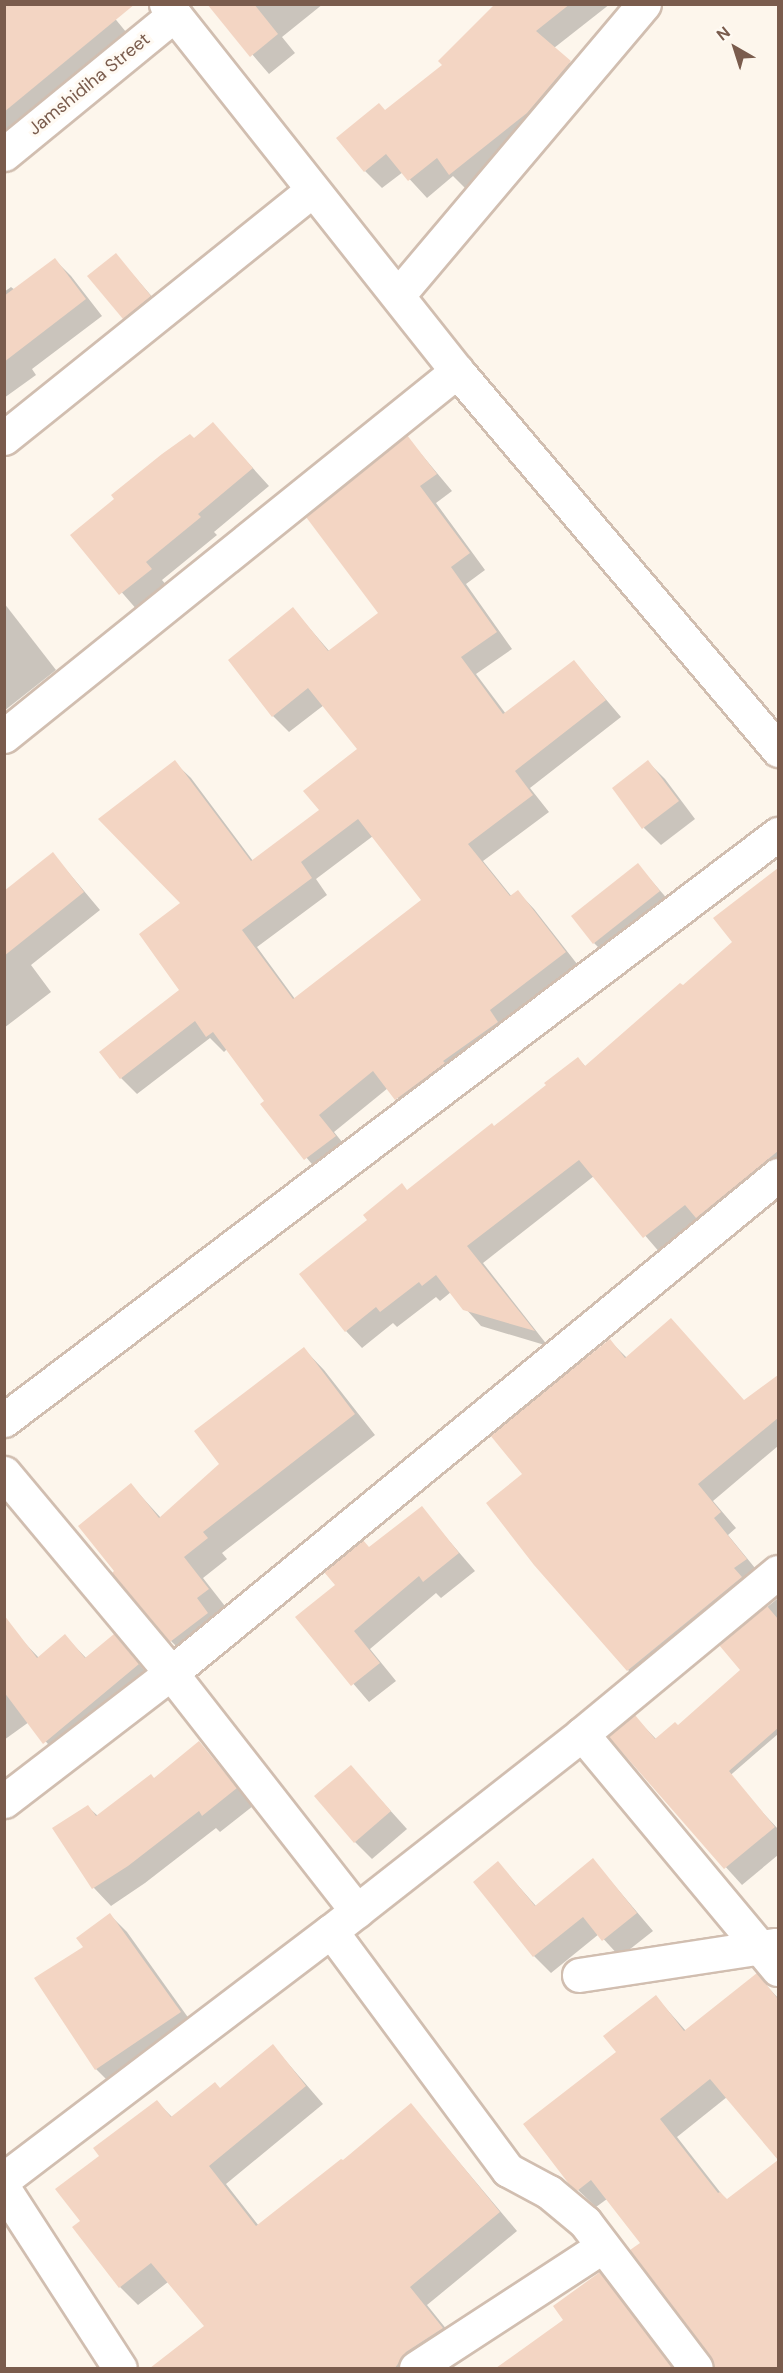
<!DOCTYPE html>
<html>
<head>
<meta charset="utf-8">
<style>
	body { margin:0 }
	#map { position:relative; width:783px; height:2373px; overflow:hidden; background:#fdf6ec; font-family:"DM Sans",sans-serif }
	div>[style] { position:absolute }
	.shadow>* { inset:0; background:#0003 }
	.building>* { inset:0; background:#f3d5c3 }
	.roads { filter:drop-shadow(2px 0 #d1beb0) drop-shadow(-2px 0 #d1beb0) drop-shadow(0 2px #d1beb0) drop-shadow(0 -2px #d1beb0) }
	.minor>* { height:33px; margin:-16.5px; padding:0 16.5px; transform-origin:16.5px; border-radius:16.5px; background:#fff }
	span { translate:-50% -50%; white-space:nowrap; text-align:center; line-height:1.15; -webkit-text-stroke:6px #fffaf3; paint-order:stroke }
	.street-label { font-size:18px; color:#7a5c4d }
	.frame { position:absolute; inset:0; border:6px solid #7a5c4d; pointer-events:none }
	.north { position:absolute; left:705px; top:18px; width:60px; height:60px; -webkit-text-stroke:4px #fffaf3; paint-order:stroke; rotate:321deg; font-size:16px; font-weight:700; line-height:24px; text-align:center; color:#7a5c4d }
	.north::after { content:''; display:block; margin:auto; width:21px; height:27px; background:#7a5c4d; clip-path:polygon(50% 0,100% 100%,50% 72%,0 100%) }
</style>
</head>
<body>
<div id="map">
	<div class="shadow">
		<div style="clip-path:polygon(103px 4px,131px 38px,4px 140px,4px 12px)"></div>
		<div style="clip-path:polygon(209px 4px,323px 4px,282px 37px,295px 53px,269px 74px)"></div>
		<div style="clip-path:polygon(498px 4px,610px 4px,554px 48px,588px 80px,468px 191px,453px 176px,427px 198px,403px 172px,382px 188px,365px 171px,445px 66px)"></div>
		<div style="clip-path:polygon(116px 255px,167px 314px,141px 335px,124px 318px)"></div>
		<div style="clip-path:polygon(55px 260px,71px 276px,102px 316px,32px 369px,36px 375px,4px 398px,4px 292px,11px 287px,15px 290px)"></div>
		<div style="clip-path:polygon(213px 424px,269px 486px,214px 532px,217px 535px,162px 580px,168px 587px,138px 611px,72px 535px)"></div>
		<div style="clip-path:polygon(evenodd,407px 437px,452px 491px,436px 503px,485px 570px,466px 584px,512px 649px,476px 674px,506px 714px,574px 662px,621px 717px,530px 788px,549px 812px,483px 861px,512px 897px,518px 892px,534px 909px,581px 969px,413px 1115px,388px 1088px,334px 1132px,351px 1153px,322px 1176px,262px 1105px,266px 1102px,227px 1049px,224px 1052px,210px 1038px,137px 1094px,121px 1078px,181px 991px,182px 903px,174px 762px,191px 778px,253px 861px,321px 810px,359px 749px,324px 705px,289px 732px,273px 716px,293px 609px,330px 652px,380px 613px,407px 437px,373px 836px,423px 901px,295px 999px,257px 947px,327px 895px,316px 879px,373px 836px)"></div>
		<div style="clip-path:polygon(4px 603px,56px 670px,4px 711px)"></div>
		<div style="clip-path:polygon(648px 762px,665px 779px,695px 819px,661px 845px,644px 828px)"></div>
		<div style="clip-path:polygon(53px 854px,100px 910px,31px 965px,51px 992px,4px 1028px,4px 893px)"></div>
		<div style="clip-path:polygon(638px 865px,676px 909px,611px 960px,594px 943px)"></div>
		<div style="clip-path:polygon(778px 870px,778px 1181px,661px 1254px,594px 1176px,483px 1263px,548px 1346px,481px 1326px,451px 1292px,440px 1301px,436px 1297px,397px 1327px,393px 1323px,362px 1348px,346px 1331px,408px 1191px,548px 1086px,578px 1059px,586px 1067px,683px 987px,734px 942px,715px 918px)"></div>
		<div style="clip-path:polygon(671px 1320px,745px 1402px,778px 1377px,778px 1446px,713px 1501px,736px 1528px,728px 1535px,768px 1584px,644px 1685px,628px 1670px,524px 1474px,610px 1341px,627px 1358px)"></div>
		<div style="clip-path:polygon(304px 1349px,324px 1370px,375px 1435px,222px 1553px,227px 1559px,203px 1578px,228px 1610px,191px 1661px,171px 1641px,131px 1485px,161px 1518px,221px 1464px)"></div>
		<div style="clip-path:polygon(421px 1508px,475px 1571px,441px 1598px,436px 1593px,370px 1649px,396px 1681px,369px 1702px,297px 1618px,337px 1585px,370px 1548px)"></div>
		<div style="clip-path:polygon(777px 1599px,778px 1703px,775px 1706px,721px 1645px)"></div>
		<div style="clip-path:polygon(65px 1636px,87px 1659px,114px 1636px,154px 1681px,60px 1758px,29px 1722px,4px 1740px,4px 1653px,22px 1640px,39px 1658px)"></div>
		<div style="clip-path:polygon(754px 1689px,778px 1718px,778px 1734px,681px 1818px,611px 1737px,635px 1717px,656px 1739px)"></div>
		<div style="clip-path:polygon(198px 1743px,253px 1806px,220px 1832px,216px 1828px,145px 1883px,111px 1906px,94px 1888px,55px 1829px,88px 1807px,98px 1816px,154px 1780px)"></div>
		<div style="clip-path:polygon(351px 1767px,407px 1829px,372px 1859px,355px 1842px)"></div>
		<div style="clip-path:polygon(754px 1803px,778px 1829px,778px 1855px,742px 1885px,704px 1843px)"></div>
		<div style="clip-path:polygon(593px 1860px,653px 1931px,620px 1957px,599px 1934px,551px 1973px,534px 1956px,498px 1863px,536px 1906px)"></div>
		<div style="clip-path:polygon(110px 1915px,127px 1932px,197px 2030px,113px 2086px,96px 2069px,85px 1947px)"></div>
		<div style="clip-path:polygon(757px 1975px,778px 1998px,778px 2159px,727px 2097px,677px 2137px,727px 2201px,778px 2162px,778px 2368px,716px 2368px,712px 2356px,642px 2243px,607px 2199px,596px 2207px,578px 2190px,618px 2052px,656px 1997px,686px 2031px)"></div>
		<div style="clip-path:polygon(273px 2046px,323px 2104px,226px 2184px,259px 2226px,343px 2162px,411px 2105px,517px 2231px,427px 2305px,460px 2346px,426px 2368px,152px 2368px,206px 2326px,168px 2282px,138px 2305px,120px 2287px,82px 2221px,101px 2156px,157px 2102px,173px 2118px,220px 2089px)"></div>
		<div style="clip-path:polygon(599px 2274px,617px 2292px,675px 2368px,499px 2368px,565px 2320px)"></div>
	</div>
	<div class="building">
		<div style="clip-path:polygon(4px 4px,135px 4px,4px 112px)"></div>
		<div style="clip-path:polygon(207px 4px,254px 4px,278px 34px,250px 57px)"></div>
		<div style="clip-path:polygon(495px 4px,570px 4px,536px 31px,571px 61px,527px 113px,449px 175px,437px 158px,408px 181px,386px 154px,364px 172px,336px 138px,379px 103px,385px 110px,442px 65px,438px 61px)"></div>
		<div style="clip-path:polygon(116px 253px,151px 296px,123px 319px,87px 276px)"></div>
		<div style="clip-path:polygon(55px 258px,86px 299px,4px 362px,4px 296px)"></div>
		<div style="clip-path:polygon(213px 422px,253px 468px,198px 514px,201px 517px,146px 562px,152px 569px,119px 595px,70px 535px,114px 499px,111px 495px,162px 454px,190px 434px,194px 438px)"></div>
		<div style="clip-path:polygon(evenodd,407px 435px,437px 474px,420px 486px,470px 553px,451px 567px,497px 632px,461px 657px,503px 714px,574px 660px,606px 700px,515px 771px,533px 795px,468px 844px,510px 896px,518px 890px,566px 952px,490px 1010px,498px 1022px,443px 1061px,445px 1063px,395px 1100px,373px 1071px,319px 1115px,336px 1136px,304px 1160px,260px 1104px,264px 1101px,213px 1032px,206px 1037px,195px 1021px,120px 1079px,99px 1052px,179px 990px,139px 934px,180px 903px,98px 819px,175px 760px,251px 861px,319px 810px,303px 791px,357px 749px,308px 688px,272px 717px,228px 660px,293px 607px,328px 651px,378px 613px,306px 517px,407px 435px,358px 819px,421px 900px,293px 999px,242px 930px,312px 878px,301px 862px,358px 819px)"></div>
		<div style="clip-path:polygon(648px 760px,679px 801px,642px 829px,612px 788px)"></div>
		<div style="clip-path:polygon(53px 852px,84px 892px,4px 956px,4px 891px)"></div>
		<div style="clip-path:polygon(638px 863px,660px 891px,593px 944px,571px 916px)"></div>
		<div style="clip-path:polygon(778px 868px,778px 1151px,696px 1218px,685px 1205px,643px 1238px,579px 1160px,467px 1246px,535px 1331px,463px 1310px,436px 1275px,422px 1286px,419px 1282px,380px 1312px,376px 1307px,345px 1332px,299px 1274px,367px 1220px,363px 1215px,402px 1183px,407px 1190px,492px 1123px,494px 1126px,546px 1085px,544px 1083px,578px 1057px,585px 1066px,680px 983px,683px 985px,732px 942px,713px 918px)"></div>
		<div style="clip-path:polygon(671px 1318px,744px 1400px,778px 1375px,778px 1418px,698px 1484px,721px 1512px,714px 1518px,747px 1559px,734px 1568px,742px 1577px,627px 1671px,534px 1565px,486px 1503px,522px 1474px,490px 1435px,610px 1339px,625px 1358px)"></div>
		<div style="clip-path:polygon(304px 1347px,355px 1414px,203px 1532px,208px 1538px,184px 1557px,209px 1589px,197px 1598px,208px 1613px,170px 1642px,112px 1573px,114px 1571px,78px 1526px,131px 1483px,159px 1518px,219px 1464px,194px 1431px)"></div>
		<div style="clip-path:polygon(422px 1506px,459px 1553px,423px 1582px,419px 1576px,354px 1631px,380px 1663px,351px 1686px,295px 1617px,335px 1585px,324px 1572px,363px 1540px,369px 1547px)"></div>
		<div style="clip-path:polygon(767px 1606px,778px 1619px,778px 1728px,729px 1771px,775px 1827px,724px 1869px,608px 1736px,635px 1715px,655px 1739px,675px 1722px,678px 1725px,740px 1670px,719px 1645px)"></div>
		<div style="clip-path:polygon(4px 1615px,37px 1658px,65px 1634px,85px 1658px,114px 1634px,139px 1664px,43px 1744px,4px 1692px)"></div>
		<div style="clip-path:polygon(199px 1741px,237px 1788px,202px 1816px,199px 1811px,128px 1866px,92px 1889px,52px 1828px,88px 1805px,96px 1816px,151px 1774px,154px 1778px)"></div>
		<div style="clip-path:polygon(351px 1765px,391px 1811px,354px 1843px,314px 1796px)"></div>
		<div style="clip-path:polygon(593px 1858px,637px 1913px,602px 1941px,583px 1917px,533px 1957px,473px 1882px,498px 1861px,535px 1906px)"></div>
		<div style="clip-path:polygon(110px 1913px,181px 2012px,95px 2070px,34px 1978px,83px 1947px,76px 1938px)"></div>
		<div style="clip-path:polygon(evenodd,757px 1973px,778px 1999px,778px 2368px,714px 2368px,711px 2357px,630px 2250px,640px 2243px,591px 2180px,577px 2191px,569px 2184px,523px 2124px,616px 2052px,603px 2036px,656px 1995px,684px 2031px,757px 1973px,710px 2079px,778px 2160px,727px 2199px,720px 2192px,718px 2193px,660px 2119px,710px 2079px)"></div>
		<div style="clip-path:polygon(273px 2044px,306px 2086px,209px 2166px,256px 2226px,341px 2159px,343px 2160px,411px 2103px,500px 2212px,410px 2287px,443px 2328px,406px 2352px,395px 2368px,150px 2368px,204px 2326px,151px 2263px,119px 2288px,72px 2227px,80px 2221px,55px 2189px,99px 2156px,93px 2148px,157px 2100px,171px 2117px,215px 2082px,220px 2088px)"></div>
		<div style="clip-path:polygon(600px 2272px,673px 2368px,496px 2368px,563px 2320px,553px 2306px)"></div>
	</div>
	<div class="roads">
		<div class="minor">
			<div style="left:166px;top:4px;width:468px;rotate:51.6deg"></div>
			<div style="left:457px;top:371px;width:497px;rotate:49.7deg"></div>
			<div style="left:4px;top:154px;width:220px;rotate:-39.3deg"></div>
			<div style="left:398px;top:295px;width:381px;rotate:-49.8deg"></div>
			<div style="left:4px;top:438px;width:396px;rotate:-38.8deg"></div>
			<div style="left:4px;top:736px;width:582px;rotate:-38.86deg"></div>
			<div style="left:4px;top:1420px;width:971px;rotate:-37.13deg"></div>
			<div style="left:4px;top:1473px;width:261px;rotate:50.1deg"></div>
			<div style="left:171px;top:1673px;width:302px;rotate:52deg"></div>
			<div style="left:582px;top:1734px;width:306px;rotate:50.2deg"></div>
			<div style="left:4px;top:1801px;width:210px;rotate:-37.5deg"></div>
			<div style="left:171px;top:1673px;width:785px;rotate:-39.37deg"></div>
			<div style="left:331px;top:1931px;width:297px;rotate:53.5deg"></div>
			<div style="left:508px;top:2170px;width:47px;rotate:28.2deg"></div>
			<div style="left:549px;top:2192px;width:47px;rotate:39.8deg"></div>
			<div style="left:585px;top:2222px;width:183px;rotate:52.8deg"></div>
			<div style="left:579px;top:1975px;width:199px;rotate:-8.7deg"></div>
			<div style="left:4px;top:2179px;width:410px;rotate:-37.2deg"></div>
			<div style="left:331px;top:1931px;width:319px;rotate:-38.1deg"></div>
			<div style="left:582px;top:1734px;width:254px;rotate:-39.6deg"></div>
			<div style="left:4px;top:2189px;width:213px;rotate:57.1deg"></div>
			<div style="left:416px;top:2368px;width:223px;rotate:-33.1deg"></div>
		</div>
	</div>
	<div class="street-label">
		<span style="left:89px;top:84px;rotate:-39deg">Jamshidiha Street</span>
	</div>
	<div class="frame"></div>
	<div class="north">N</div>
</div>
</body>
</html>
